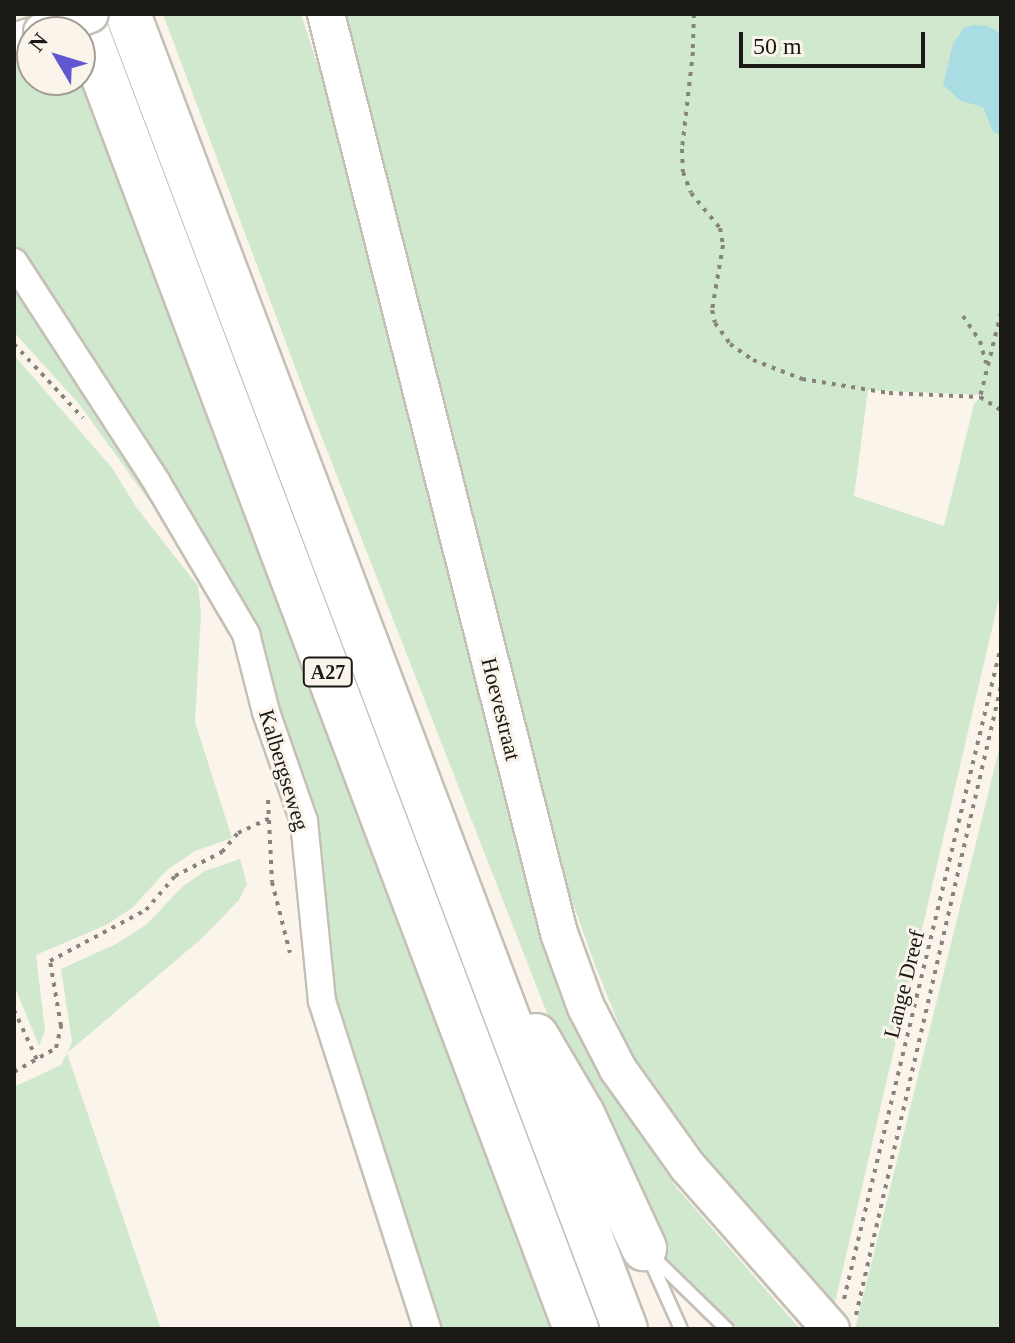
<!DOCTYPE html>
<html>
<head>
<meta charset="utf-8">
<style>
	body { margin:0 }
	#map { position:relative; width:1015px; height:1343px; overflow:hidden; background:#faf4ea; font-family:"Times New Roman",serif }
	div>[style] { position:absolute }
	.green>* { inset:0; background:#d0e8cd }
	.water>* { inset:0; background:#a9dde3 }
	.path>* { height:4px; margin-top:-2px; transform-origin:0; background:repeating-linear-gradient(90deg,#87837d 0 4px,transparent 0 10px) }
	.roads { filter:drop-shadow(2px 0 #c5c0b6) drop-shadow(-2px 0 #c5c0b6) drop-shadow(0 2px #c5c0b6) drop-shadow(0 -2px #c5c0b6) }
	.lane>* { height:12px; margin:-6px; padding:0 6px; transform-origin:6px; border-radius:6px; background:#fff }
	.street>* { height:26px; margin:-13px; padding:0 13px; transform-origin:13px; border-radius:13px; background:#fff }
	.secondary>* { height:36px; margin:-18px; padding:0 18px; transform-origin:18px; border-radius:18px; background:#fff }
	.highway>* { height:44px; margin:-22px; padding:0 22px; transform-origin:22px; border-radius:22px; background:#fff }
	.bridges { filter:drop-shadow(2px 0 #c5c0b6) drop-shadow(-2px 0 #c5c0b6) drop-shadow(0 2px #c5c0b6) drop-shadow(0 -2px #c5c0b6) }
	.secondary-bridge>* { height:36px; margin:-18px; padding:0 18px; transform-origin:18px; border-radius:18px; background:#fff }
	span { translate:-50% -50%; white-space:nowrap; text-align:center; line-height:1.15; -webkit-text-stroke:6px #faf4ea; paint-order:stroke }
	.shield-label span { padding:2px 6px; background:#faf4ea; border:2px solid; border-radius:6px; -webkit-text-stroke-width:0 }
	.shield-label { font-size:20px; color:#1b1915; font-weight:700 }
	.street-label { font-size:22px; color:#1b1915 }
	.frame { position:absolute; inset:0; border:16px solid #1b1915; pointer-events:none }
	.north { position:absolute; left:16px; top:16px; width:80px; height:80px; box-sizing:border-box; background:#faf4ea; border:2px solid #a19c95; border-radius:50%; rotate:308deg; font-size:22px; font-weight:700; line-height:32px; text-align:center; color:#1b1915 }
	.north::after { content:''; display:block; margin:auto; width:28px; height:36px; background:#6158d1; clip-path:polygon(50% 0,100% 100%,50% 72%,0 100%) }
	.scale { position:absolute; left:739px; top:32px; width:186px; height:36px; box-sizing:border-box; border:4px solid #1b1915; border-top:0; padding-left:10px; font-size:24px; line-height:28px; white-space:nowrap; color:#1b1915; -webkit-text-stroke:6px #faf4ea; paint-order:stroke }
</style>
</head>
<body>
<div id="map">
	<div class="green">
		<div style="clip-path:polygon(163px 14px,301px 14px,326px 91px,499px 778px,528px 867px,609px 1072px,638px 1131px,676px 1187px,800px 1329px,739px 1329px,663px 1264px,556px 1036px,307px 399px)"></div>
		<div style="clip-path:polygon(evenodd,336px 14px,1001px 14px,1001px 590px,831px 1320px,720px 1187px,652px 1091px,624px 1037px,595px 965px,560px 867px,336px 14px,868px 390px,982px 395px,974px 404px,944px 526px,854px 496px,868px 390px)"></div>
		<div style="clip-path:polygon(32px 55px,32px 80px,80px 77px,553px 1329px,435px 1329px,330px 996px,318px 846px,227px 597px,14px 254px,14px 61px)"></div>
		<div style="clip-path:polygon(14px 284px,204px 577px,79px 404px,14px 332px)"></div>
		<div style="clip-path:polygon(14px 355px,112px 468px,136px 507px,198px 586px,201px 614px,195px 722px,232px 838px,195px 851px,167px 870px,132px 908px,106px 925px,36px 955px,45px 1030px,39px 1046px,14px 985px)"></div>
		<div style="clip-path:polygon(1001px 741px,1001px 1329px,855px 1329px,978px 835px)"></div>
		<div style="clip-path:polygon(240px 859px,247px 884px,239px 900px,201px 939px,67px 1053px,161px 1329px,14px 1329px,14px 1087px,61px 1065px,67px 1053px,72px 1042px,61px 969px,116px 944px,146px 925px,182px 887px,205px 871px)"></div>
	</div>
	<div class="water">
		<div style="clip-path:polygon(973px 25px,988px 26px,1001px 34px,1001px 135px,993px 132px,983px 107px,961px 101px,943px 85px,953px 44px,964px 28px)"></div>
	</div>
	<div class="path">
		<div style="left:694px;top:14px;width:38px;rotate:92deg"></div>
		<div style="left:693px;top:52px;width:98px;rotate:96.5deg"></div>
		<div style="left:682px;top:149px;width:23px;rotate:88deg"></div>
		<div style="left:683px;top:172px;width:22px;rotate:69deg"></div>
		<div style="left:691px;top:193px;width:45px;rotate:50.4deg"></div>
		<div style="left:720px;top:228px;width:17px;rotate:80deg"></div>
		<div style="left:723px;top:245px;width:66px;rotate:99.6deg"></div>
		<div style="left:712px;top:310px;width:13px;rotate:77deg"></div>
		<div style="left:715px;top:323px;width:26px;rotate:54deg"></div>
		<div style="left:730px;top:344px;width:28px;rotate:35deg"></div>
		<div style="left:753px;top:360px;width:53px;rotate:21.2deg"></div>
		<div style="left:802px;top:379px;width:88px;rotate:9.1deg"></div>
		<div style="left:889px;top:393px;width:91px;rotate:2.5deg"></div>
		<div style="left:1001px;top:313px;width:87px;rotate:104deg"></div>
		<div style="left:980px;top:397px;width:25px;rotate:32deg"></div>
		<div style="left:963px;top:316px;width:30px;rotate:56deg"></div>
		<div style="left:980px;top:341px;width:23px;rotate:75deg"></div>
		<div style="left:14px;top:344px;width:101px;rotate:47deg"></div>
		<div style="left:268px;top:800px;width:82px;rotate:87.2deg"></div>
		<div style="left:272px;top:882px;width:73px;rotate:75.8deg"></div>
		<div style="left:14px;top:1010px;width:57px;rotate:65.2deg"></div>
		<div style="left:14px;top:1072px;width:48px;rotate:-29.7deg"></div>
		<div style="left:56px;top:1048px;width:23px;rotate:-77deg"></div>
		<div style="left:61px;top:1026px;width:66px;rotate:-99.6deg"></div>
		<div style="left:50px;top:961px;width:109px;rotate:-28deg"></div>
		<div style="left:146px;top:910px;width:45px;rotate:-49.5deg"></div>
		<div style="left:175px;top:876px;width:53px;rotate:-27.1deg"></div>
		<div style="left:222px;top:852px;width:25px;rotate:-50deg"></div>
		<div style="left:238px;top:833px;width:35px;rotate:-25deg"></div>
		<div style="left:844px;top:1299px;width:672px;rotate:-76.48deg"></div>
		<div style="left:856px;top:1315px;width:645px;rotate:-77.02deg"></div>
	</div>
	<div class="roads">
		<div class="lane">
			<div style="left:649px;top:1253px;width:109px;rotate:44.3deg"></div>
			<div style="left:651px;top:1262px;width:73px;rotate:65.9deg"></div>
		</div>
		<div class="street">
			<div style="left:14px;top:262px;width:261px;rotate:57deg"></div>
			<div style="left:156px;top:481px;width:178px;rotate:59.5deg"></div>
			<div style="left:246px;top:634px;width:81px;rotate:75.6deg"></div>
			<div style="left:266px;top:712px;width:115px;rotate:70.8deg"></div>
			<div style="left:304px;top:821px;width:181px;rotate:84.3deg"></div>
			<div style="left:322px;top:1001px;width:344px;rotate:72.2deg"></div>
		</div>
		<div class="secondary">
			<div style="left:326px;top:14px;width:948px;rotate:75.77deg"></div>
			<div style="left:559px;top:933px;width:79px;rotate:70deg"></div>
			<div style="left:586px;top:1007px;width:70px;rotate:62.7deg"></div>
			<div style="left:618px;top:1069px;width:120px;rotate:54.5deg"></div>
			<div style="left:688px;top:1167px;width:216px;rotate:48.6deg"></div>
			<div style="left:14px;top:42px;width:19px;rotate:-18deg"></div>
		</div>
		<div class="highway">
			<div style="left:80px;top:14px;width:1405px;rotate:69.33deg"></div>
			<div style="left:128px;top:14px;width:1406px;rotate:69.3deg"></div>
			<div style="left:536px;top:1036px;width:91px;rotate:59.5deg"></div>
			<div style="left:582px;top:1114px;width:148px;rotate:65.2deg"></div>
		</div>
	</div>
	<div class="bridges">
		<div class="secondary-bridge">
			<div style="left:42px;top:32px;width:51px;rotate:-20.6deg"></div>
		</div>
	</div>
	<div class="shield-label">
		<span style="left:328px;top:672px">A27</span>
	</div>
	<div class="street-label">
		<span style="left:501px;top:709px;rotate:76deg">Hoevestraat</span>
		<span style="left:284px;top:770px;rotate:73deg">Kalbergseweg</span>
		<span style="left:904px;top:984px;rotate:-76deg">Lange Dreef</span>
	</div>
	<div class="frame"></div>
	<div class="north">N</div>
	<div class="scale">50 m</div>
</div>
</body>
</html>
